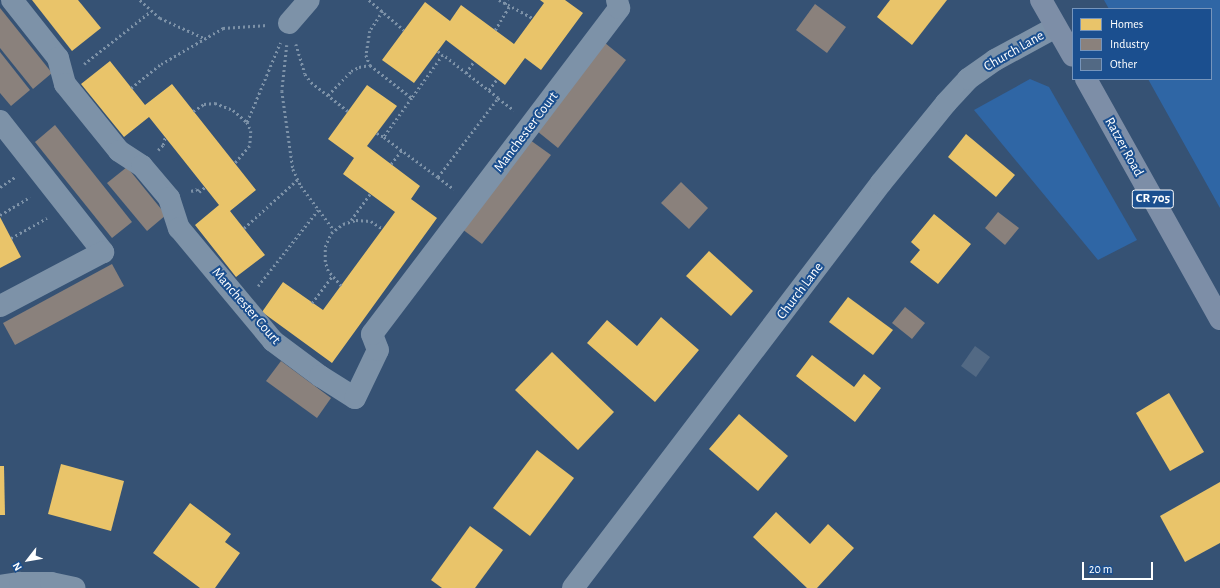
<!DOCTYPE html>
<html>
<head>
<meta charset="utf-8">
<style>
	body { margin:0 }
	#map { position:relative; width:1220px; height:588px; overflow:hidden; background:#365274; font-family:"Alegreya Sans",sans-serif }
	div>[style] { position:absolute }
	.green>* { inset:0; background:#2f66a5 }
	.homes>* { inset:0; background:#e9c46a }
	.industry>* { inset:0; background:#8a817c }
	.building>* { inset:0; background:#526984 }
	.path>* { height:2.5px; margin-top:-1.25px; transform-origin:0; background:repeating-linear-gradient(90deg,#7d92a8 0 2px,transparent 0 5px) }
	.minor>* { height:22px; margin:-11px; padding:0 11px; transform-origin:11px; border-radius:11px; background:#7d92a8 }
	.major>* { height:22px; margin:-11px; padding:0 11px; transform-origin:11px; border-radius:11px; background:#7d8ea7 }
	span { translate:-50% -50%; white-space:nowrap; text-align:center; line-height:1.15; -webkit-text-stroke:4px #1b4f8f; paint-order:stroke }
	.shield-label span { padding:1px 3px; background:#1b4f8f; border:1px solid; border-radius:3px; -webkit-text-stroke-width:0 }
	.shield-label { font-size:13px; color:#fff; font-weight:700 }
	.street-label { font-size:14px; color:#fff }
	.legend { position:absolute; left:1072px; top:8px; width:140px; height:72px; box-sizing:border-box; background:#1b4f8f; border:1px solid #7695bc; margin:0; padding:5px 7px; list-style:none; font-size:12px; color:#fff }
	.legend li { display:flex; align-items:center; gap:8px; height:20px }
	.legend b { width:20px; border:1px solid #7695bc }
	.north { position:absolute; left:8px; top:540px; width:40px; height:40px; -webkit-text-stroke:3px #1b4f8f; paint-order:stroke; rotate:239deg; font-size:11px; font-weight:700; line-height:16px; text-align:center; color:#fff }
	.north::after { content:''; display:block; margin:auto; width:14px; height:18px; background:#fff; clip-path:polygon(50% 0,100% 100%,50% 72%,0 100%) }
	.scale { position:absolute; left:1082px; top:562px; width:71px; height:18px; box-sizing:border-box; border:2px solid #fff; border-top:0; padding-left:5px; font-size:12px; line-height:14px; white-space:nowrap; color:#fff; -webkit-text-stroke:3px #1b4f8f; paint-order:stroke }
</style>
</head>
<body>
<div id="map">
	<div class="green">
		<div style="clip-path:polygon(1104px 0,1220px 0,1220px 208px,1148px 79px,1211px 79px,1211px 9px,1109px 9px)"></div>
		<div style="clip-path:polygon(1030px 79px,1049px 87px,1137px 240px,1098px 260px,974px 110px)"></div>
	</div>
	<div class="homes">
		<div style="clip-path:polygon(32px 0,78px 0,101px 28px,72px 51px)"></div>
		<div style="clip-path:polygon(540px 0,565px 0,583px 13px,541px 70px,525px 58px,505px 85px,446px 40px,414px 83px,382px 60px,425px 2px,450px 21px,461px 5px,514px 44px,544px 3px)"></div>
		<div style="clip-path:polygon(890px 0,947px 0,912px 45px,877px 17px)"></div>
		<div style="clip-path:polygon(110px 61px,145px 105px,172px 84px,256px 190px,230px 211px,265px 255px,236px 277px,195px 225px,219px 205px,165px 137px,149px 117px,124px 137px,81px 84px)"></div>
		<div style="clip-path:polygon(367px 85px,397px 106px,367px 146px,420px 186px,411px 199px,437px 218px,332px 363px,262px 312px,283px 282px,323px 310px,395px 212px,343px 174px,354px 158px,328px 139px)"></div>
		<div style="clip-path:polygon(966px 134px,1015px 175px,996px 197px,948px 157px)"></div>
		<div style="clip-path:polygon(934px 214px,971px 244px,938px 284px,910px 262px,920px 250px,911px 242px)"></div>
		<div style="clip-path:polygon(0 217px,21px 257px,0 268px)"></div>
		<div style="clip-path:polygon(709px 251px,753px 291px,731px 316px,686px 276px)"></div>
		<div style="clip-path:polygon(848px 297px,893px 330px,873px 355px,829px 322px)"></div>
		<div style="clip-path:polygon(661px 317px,699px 350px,655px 402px,587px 343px,607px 320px,637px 346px)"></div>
		<div style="clip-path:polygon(552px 352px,614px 412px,578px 450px,515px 390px)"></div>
		<div style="clip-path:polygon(812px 355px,854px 387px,864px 374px,881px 388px,855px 422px,796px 376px)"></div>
		<div style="clip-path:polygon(1169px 393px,1204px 452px,1170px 471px,1136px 413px)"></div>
		<div style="clip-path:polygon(739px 414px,788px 456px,758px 491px,709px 449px)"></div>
		<div style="clip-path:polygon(537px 450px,574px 478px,530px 536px,493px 508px)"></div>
		<div style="clip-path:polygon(61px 464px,124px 481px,111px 531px,48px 514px)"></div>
		<div style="clip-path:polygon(0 466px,4px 466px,5px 515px,0 515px)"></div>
		<div style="clip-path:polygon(1220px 482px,1220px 543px,1185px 562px,1160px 516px)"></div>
		<div style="clip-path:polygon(190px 503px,231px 534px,225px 542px,240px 553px,215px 588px,200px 588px,153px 553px)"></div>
		<div style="clip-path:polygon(776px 512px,810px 544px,828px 524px,854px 548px,817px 588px,807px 588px,753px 537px)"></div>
		<div style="clip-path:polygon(470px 526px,503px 550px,475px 588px,442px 588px,431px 580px)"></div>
	</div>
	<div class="industry">
		<div style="clip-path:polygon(815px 4px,846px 27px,827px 53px,796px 30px)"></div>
		<div style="clip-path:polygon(0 8px,52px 73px,33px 89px,0 48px)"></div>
		<div style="clip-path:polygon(605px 43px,626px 60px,558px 148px,537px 131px)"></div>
		<div style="clip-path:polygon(0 52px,30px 90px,11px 106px,0 93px)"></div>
		<div style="clip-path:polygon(55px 125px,132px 222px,112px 238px,35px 142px)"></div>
		<div style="clip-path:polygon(530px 140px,551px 155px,482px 244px,462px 229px)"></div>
		<div style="clip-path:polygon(127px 167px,166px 215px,147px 231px,107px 183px)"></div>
		<div style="clip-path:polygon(681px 182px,708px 208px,689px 229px,661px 203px)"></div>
		<div style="clip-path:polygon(998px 212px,1019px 228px,1005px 245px,985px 228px)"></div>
		<div style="clip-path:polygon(112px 264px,124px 286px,15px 345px,3px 323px)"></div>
		<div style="clip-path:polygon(905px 307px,925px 323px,912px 339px,892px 323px)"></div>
		<div style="clip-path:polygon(281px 361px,331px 398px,317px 418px,266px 381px)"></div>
	</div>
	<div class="building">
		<div style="clip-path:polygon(975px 346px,990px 357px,976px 377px,961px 366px)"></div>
	</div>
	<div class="path">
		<div style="left:140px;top:0;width:27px;rotate:42deg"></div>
		<div style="left:160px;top:18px;width:48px;rotate:24.4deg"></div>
		<div style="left:369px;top:0;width:46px;rotate:40.6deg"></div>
		<div style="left:499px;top:0;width:38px;rotate:28deg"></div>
		<div style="left:505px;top:4px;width:5px;rotate:-53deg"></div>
		<div style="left:383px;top:11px;width:24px;rotate:123deg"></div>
		<div style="left:370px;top:31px;width:24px;rotate:99deg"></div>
		<div style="left:366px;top:55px;width:11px;rotate:68deg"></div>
		<div style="left:370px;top:65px;width:53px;rotate:38.2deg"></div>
		<div style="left:412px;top:98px;width:48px;rotate:125.7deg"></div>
		<div style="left:384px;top:137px;width:67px;rotate:36.5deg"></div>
		<div style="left:438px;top:177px;width:99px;rotate:-52.8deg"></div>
		<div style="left:498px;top:98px;width:70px;rotate:-142deg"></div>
		<div style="left:443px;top:55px;width:53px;rotate:125.8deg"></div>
		<div style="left:495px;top:30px;width:27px;rotate:-59deg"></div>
		<div style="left:296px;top:44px;width:31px;rotate:73deg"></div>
		<div style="left:305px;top:74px;width:10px;rotate:53deg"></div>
		<div style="left:311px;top:82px;width:47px;rotate:38.1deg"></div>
		<div style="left:287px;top:45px;width:46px;rotate:96.2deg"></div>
		<div style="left:282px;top:91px;width:79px;rotate:82deg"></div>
		<div style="left:293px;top:169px;width:19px;rotate:65deg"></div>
		<div style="left:301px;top:186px;width:55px;rotate:53.1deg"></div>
		<div style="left:438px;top:51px;width:6px;rotate:39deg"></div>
		<div style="left:84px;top:64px;width:85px;rotate:-38.3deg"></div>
		<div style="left:466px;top:73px;width:14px;rotate:-56deg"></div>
		<div style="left:131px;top:88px;width:38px;rotate:-39deg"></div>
		<div style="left:161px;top:64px;width:72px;rotate:-30.1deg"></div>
		<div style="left:223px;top:28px;width:44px;rotate:-3.9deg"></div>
		<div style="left:489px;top:90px;width:14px;rotate:-54deg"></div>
		<div style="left:328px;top:95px;width:33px;rotate:-46deg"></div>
		<div style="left:351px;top:71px;width:9px;rotate:-27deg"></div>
		<div style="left:359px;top:67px;width:11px;rotate:-10deg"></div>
		<div style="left:498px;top:98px;width:20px;rotate:37deg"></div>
		<div style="left:193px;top:111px;width:13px;rotate:-32deg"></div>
		<div style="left:204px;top:104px;width:11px;rotate:-5deg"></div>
		<div style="left:215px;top:103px;width:19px;rotate:21deg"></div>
		<div style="left:233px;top:110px;width:18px;rotate:41deg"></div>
		<div style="left:247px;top:122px;width:10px;rotate:66deg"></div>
		<div style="left:251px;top:131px;width:15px;rotate:94deg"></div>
		<div style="left:250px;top:146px;width:23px;rotate:131deg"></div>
		<div style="left:247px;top:122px;width:86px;rotate:-67.3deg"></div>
		<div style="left:377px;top:133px;width:8px;rotate:30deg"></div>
		<div style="left:158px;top:150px;width:7px;rotate:-45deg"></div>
		<div style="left:163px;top:145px;width:8px;rotate:-76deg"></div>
		<div style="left:391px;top:164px;width:18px;rotate:-52deg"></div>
		<div style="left:438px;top:177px;width:20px;rotate:37deg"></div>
		<div style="left:0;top:187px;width:18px;rotate:-34deg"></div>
		<div style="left:191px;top:191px;width:6px;rotate:-18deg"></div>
		<div style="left:197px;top:189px;width:4px;rotate:56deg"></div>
		<div style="left:199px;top:192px;width:8px;rotate:-40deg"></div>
		<div style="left:0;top:215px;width:35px;rotate:-31deg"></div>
		<div style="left:351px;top:220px;width:32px;rotate:-54deg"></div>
		<div style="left:244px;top:228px;width:72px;rotate:-42.2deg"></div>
		<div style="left:11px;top:238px;width:41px;rotate:-29.1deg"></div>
		<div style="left:258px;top:286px;width:97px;rotate:-51.7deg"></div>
		<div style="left:341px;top:286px;width:20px;rotate:-131deg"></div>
		<div style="left:328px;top:271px;width:9px;rotate:-108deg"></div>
		<div style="left:325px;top:262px;width:15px;rotate:-90deg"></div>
		<div style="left:325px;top:247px;width:15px;rotate:-67deg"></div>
		<div style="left:331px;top:233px;width:15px;rotate:-37deg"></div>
		<div style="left:343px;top:224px;width:14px;rotate:-17deg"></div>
		<div style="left:356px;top:220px;width:15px;rotate:4deg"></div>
		<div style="left:371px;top:221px;width:14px;rotate:34deg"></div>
		<div style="left:312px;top:303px;width:34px;rotate:-53deg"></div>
	</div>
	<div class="minor">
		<div style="left:12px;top:0;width:74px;rotate:51.6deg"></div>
		<div style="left:58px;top:58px;width:27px;rotate:75deg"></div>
		<div style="left:65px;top:84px;width:86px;rotate:51.1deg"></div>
		<div style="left:119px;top:151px;width:27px;rotate:33deg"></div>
		<div style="left:142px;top:166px;width:42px;rotate:49.8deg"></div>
		<div style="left:169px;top:198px;width:32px;rotate:72deg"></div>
		<div style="left:179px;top:228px;width:147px;rotate:50.2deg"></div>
		<div style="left:273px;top:341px;width:59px;rotate:36.7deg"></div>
		<div style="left:320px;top:376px;width:41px;rotate:32.2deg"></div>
		<div style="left:355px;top:398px;width:53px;rotate:-64.4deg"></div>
		<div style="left:378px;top:350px;width:17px;rotate:-111deg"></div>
		<div style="left:372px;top:334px;width:409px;rotate:-52.8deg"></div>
		<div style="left:619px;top:8px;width:8px;rotate:-104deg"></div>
		<div style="left:289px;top:23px;width:30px;rotate:-49deg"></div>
		<div style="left:0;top:121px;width:167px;rotate:51.8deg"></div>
		<div style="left:103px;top:252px;width:116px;rotate:152.3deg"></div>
		<div style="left:0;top:586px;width:20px;rotate:-9deg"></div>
		<div style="left:20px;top:583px;width:31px"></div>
		<div style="left:51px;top:583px;width:24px;rotate:12deg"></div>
		<div style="left:573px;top:588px;width:509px;rotate:-52.75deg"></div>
		<div style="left:881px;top:183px;width:103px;rotate:-50.9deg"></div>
		<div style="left:946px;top:103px;width:33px;rotate:-47deg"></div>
		<div style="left:968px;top:79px;width:33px;rotate:-35deg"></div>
		<div style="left:995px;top:60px;width:69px;rotate:-28.4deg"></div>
	</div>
	<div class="major">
		<div style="left:1041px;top:0;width:64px;rotate:60.3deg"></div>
		<div style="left:1086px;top:79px;width:275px;rotate:60.8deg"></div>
	</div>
	<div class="shield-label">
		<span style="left:1153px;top:199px">CR 705</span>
	</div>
	<div class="street-label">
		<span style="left:1014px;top:51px;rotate:-30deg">Church Lane</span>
		<span style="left:526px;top:132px;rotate:-53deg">Manchester Court</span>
		<span style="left:1124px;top:147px;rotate:61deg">Ratzer Road</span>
		<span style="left:800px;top:291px;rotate:-53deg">Church Lane</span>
		<span style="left:246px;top:306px;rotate:49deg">Manchester Court</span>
	</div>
	<ul class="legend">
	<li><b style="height:11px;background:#e9c46a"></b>Homes</li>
	<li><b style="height:11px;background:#8a817c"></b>Industry</li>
	<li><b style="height:11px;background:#526984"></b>Other</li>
	</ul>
	<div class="north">N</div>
	<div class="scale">20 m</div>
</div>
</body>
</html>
